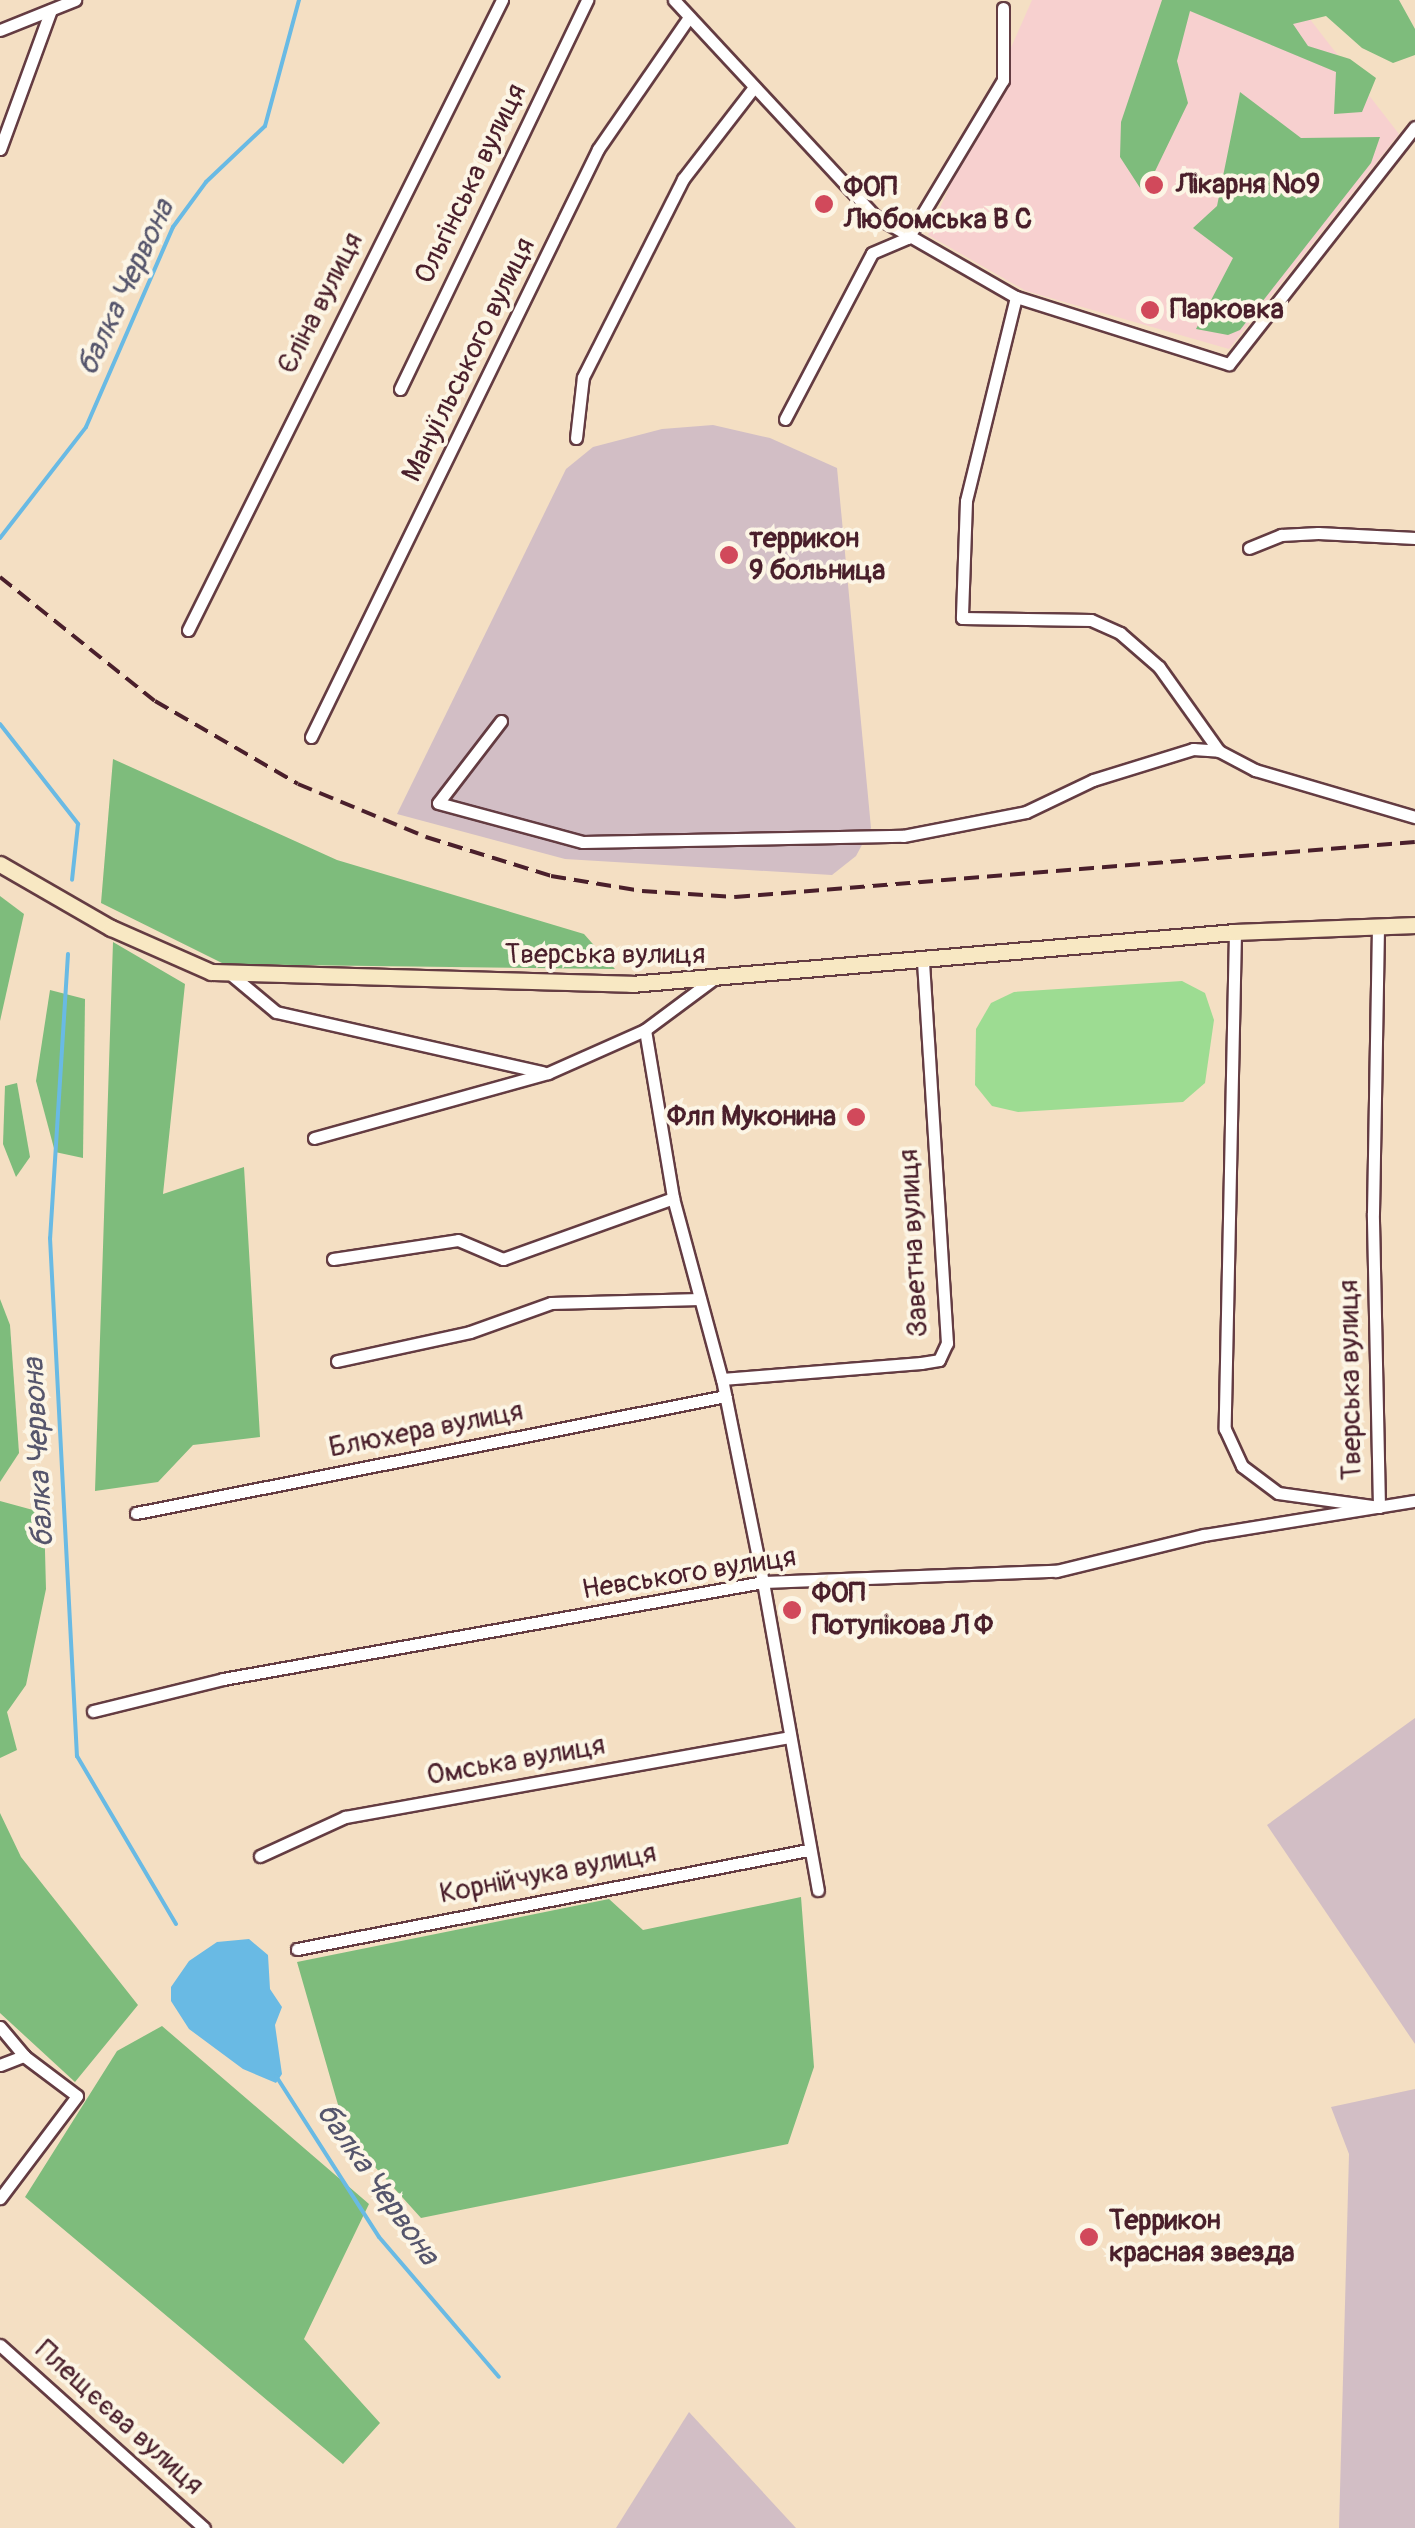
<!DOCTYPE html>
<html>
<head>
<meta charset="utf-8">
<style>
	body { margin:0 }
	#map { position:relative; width:1415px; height:2528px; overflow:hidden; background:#f4dfc3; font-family:Pangolin,sans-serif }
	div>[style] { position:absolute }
	.built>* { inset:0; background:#f7d0cf }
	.industrial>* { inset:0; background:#d2bec5 }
	.green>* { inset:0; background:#9ddc92 }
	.forest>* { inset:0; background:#7ebc7c }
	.water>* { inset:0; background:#69bae4 }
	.stream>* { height:4px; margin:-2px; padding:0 2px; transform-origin:2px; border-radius:2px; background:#69bae4 }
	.roads { filter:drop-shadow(2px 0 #643c42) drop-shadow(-2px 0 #643c42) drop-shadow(0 2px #643c42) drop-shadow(0 -2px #643c42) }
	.street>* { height:11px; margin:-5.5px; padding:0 5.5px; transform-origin:5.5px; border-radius:5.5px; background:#fff }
	.secondary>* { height:15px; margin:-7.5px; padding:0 7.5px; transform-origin:7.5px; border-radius:7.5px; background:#f8e8c3 }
	.rail>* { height:4px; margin-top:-2px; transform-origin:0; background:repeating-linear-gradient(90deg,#4a1f2b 0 15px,transparent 0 23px) }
	.dots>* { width:28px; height:28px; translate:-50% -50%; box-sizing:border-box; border:5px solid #fcf5e5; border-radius:50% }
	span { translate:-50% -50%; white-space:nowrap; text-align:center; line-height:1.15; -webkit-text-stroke:8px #fcf5e5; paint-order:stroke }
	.street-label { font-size:28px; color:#4a1f2b }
	.poi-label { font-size:28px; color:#4a1f2b; font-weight:700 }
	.left { translate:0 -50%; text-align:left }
	.right { translate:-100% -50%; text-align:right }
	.water-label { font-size:30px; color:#55556c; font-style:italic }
</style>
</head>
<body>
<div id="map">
	<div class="built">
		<div style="clip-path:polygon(1032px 0,1295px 0,1399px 134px,1229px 349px,1026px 291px,928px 235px)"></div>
	</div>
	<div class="industrial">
		<div style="clip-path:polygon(713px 425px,770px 438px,837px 468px,871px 828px,856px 856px,832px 875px,565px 859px,397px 814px,566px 469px,593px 447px,662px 429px)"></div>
		<div style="clip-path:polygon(1415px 1718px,1415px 2044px,1267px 1825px)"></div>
		<div style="clip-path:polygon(1415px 2089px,1415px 2528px,1339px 2528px,1349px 2154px,1331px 2107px)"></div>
		<div style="clip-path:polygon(689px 2412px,796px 2528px,616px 2528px)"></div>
	</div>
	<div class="green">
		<div style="clip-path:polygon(1182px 981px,1205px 993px,1214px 1020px,1205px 1083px,1183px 1102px,1018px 1112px,992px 1106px,975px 1085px,976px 1029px,991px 1003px,1014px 992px)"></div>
	</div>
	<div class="forest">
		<div style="clip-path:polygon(1162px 0,1399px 0,1415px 29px,1415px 55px,1393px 63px,1362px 48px,1326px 16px,1293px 24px,1308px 46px,1350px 59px,1376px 78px,1362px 112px,1334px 114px,1336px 72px,1190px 11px,1177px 61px,1188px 103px,1144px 194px,1120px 157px,1121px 122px)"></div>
		<div style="clip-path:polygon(1240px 92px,1301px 138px,1380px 137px,1371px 163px,1240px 330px,1228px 335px,1196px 329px,1233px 258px,1193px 228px,1217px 206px)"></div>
		<div style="clip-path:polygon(113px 759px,337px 860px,584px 934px,615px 969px,224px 964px,101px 903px)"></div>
		<div style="clip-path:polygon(0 896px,24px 914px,0 1021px)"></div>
		<div style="clip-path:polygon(113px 942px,185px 984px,163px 1194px,244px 1167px,260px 1437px,193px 1445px,158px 1482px,95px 1491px)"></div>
		<div style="clip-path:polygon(50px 990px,85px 999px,83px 1158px,55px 1152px,36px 1081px)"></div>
		<div style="clip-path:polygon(17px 1083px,30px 1157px,16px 1177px,3px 1144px,5px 1086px)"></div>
		<div style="clip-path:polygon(0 1299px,10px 1325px,19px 1453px,0 1482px)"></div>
		<div style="clip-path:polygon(0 1501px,44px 1513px,46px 1589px,26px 1685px,7px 1712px,17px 1750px,0 1758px)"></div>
		<div style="clip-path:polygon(0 1813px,21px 1857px,138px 2005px,75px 2082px,0 2013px)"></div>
		<div style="clip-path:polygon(801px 1897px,814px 2067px,788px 2144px,421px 2218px,347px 2136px,297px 1962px,609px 1899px,643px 1930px)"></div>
		<div style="clip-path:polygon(162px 2026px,369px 2204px,304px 2339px,380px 2423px,343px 2464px,25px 2197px,117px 2051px)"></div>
	</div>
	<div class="water">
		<div style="clip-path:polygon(249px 1939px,268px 1955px,270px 1989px,282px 2007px,275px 2025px,282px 2074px,276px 2083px,243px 2069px,189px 2029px,171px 2001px,171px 1987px,189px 1961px,217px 1942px)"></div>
	</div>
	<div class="stream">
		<div style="left:0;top:538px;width:140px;rotate:-52.2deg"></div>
		<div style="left:86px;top:427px;width:218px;rotate:-66.5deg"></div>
		<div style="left:173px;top:227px;width:56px;rotate:-53.7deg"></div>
		<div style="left:206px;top:182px;width:81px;rotate:-43.5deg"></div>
		<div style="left:265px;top:126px;width:131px;rotate:-74.9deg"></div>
		<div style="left:0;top:724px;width:127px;rotate:52deg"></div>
		<div style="left:78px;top:824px;width:56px;rotate:96.1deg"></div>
		<div style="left:68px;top:954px;width:285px;rotate:93.6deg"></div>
		<div style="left:50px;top:1238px;width:519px;rotate:87.02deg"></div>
		<div style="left:77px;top:1756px;width:195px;rotate:59.5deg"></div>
		<div style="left:276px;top:2076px;width:191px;rotate:57.4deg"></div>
		<div style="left:379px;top:2237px;width:184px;rotate:49.4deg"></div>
	</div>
	<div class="roads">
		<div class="street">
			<div style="left:674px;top:0;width:295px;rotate:47.1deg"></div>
			<div style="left:875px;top:216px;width:163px;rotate:29.9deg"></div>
			<div style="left:1016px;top:297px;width:223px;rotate:17.5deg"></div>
			<div style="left:1229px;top:364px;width:301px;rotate:-51.9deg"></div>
			<div style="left:0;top:30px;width:81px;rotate:-21.8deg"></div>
			<div style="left:0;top:149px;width:148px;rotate:-69.9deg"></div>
			<div style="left:1016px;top:297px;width:210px;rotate:103.8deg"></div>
			<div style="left:966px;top:501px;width:117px;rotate:92deg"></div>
			<div style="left:962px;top:618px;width:129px;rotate:0.9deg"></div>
			<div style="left:1091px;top:620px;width:32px;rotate:24deg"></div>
			<div style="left:1120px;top:633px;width:52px;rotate:41.1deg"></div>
			<div style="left:1159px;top:667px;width:103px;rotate:54.5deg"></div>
			<div style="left:400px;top:389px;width:432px;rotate:-64.3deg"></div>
			<div style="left:785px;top:419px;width:187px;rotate:-62.3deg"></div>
			<div style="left:872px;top:253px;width:39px;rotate:-23deg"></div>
			<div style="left:908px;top:238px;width:184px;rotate:-59deg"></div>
			<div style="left:1003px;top:80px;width:72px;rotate:-90deg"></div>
			<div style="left:576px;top:438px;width:61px;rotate:-83.5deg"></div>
			<div style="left:583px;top:377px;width:222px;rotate:-63.2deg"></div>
			<div style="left:683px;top:179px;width:116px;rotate:-52.3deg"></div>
			<div style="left:1249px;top:548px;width:35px;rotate:-22deg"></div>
			<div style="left:1281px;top:535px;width:37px;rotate:-3deg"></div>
			<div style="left:1318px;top:533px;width:97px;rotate:3deg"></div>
			<div style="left:188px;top:630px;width:704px;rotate:-63.51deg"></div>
			<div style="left:501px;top:721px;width:103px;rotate:127.5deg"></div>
			<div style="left:438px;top:803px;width:150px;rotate:15.1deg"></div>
			<div style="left:583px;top:842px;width:320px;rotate:-1.1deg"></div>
			<div style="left:903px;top:836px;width:125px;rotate:-11deg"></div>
			<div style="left:1026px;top:812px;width:74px;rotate:-25.5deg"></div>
			<div style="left:1093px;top:780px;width:105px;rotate:-17.2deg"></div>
			<div style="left:1193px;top:749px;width:26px;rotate:4deg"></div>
			<div style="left:1219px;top:751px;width:41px;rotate:27.8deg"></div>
			<div style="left:1255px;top:770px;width:167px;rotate:16.4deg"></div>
			<div style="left:311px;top:737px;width:654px;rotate:-63.98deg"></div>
			<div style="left:598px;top:149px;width:160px;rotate:-55.4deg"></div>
			<div style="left:1235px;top:932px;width:497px;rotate:91.2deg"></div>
			<div style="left:1225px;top:1429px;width:41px;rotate:65.3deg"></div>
			<div style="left:1242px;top:1466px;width:45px;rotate:36.9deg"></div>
			<div style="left:1278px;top:1493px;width:102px;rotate:7.9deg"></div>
			<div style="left:1379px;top:1507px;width:294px;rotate:-91.2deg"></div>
			<div style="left:1373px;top:1213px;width:287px;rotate:-89deg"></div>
			<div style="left:228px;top:972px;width:62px;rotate:39.8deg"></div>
			<div style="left:276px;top:1012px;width:273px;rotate:12.7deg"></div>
			<div style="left:712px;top:980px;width:84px;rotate:143.3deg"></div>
			<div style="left:645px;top:1030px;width:170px;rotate:80.5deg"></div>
			<div style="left:673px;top:1198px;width:188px;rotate:74.9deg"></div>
			<div style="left:722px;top:1379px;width:207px;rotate:78.6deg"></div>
			<div style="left:763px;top:1582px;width:313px;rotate:79.9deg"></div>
			<div style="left:314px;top:1138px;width:243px;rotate:-15.5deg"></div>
			<div style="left:548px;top:1073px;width:106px;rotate:-23.9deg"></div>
			<div style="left:333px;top:1259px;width:126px;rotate:-8.6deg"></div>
			<div style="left:458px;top:1240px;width:49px;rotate:22.9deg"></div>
			<div style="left:503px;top:1259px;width:181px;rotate:-19.7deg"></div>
			<div style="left:337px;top:1361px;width:136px;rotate:-12.3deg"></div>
			<div style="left:470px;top:1332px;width:86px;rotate:-19.7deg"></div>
			<div style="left:551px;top:1303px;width:149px;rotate:-1.5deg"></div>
			<div style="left:722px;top:1379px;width:200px;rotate:-4.6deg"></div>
			<div style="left:921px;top:1363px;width:18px;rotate:-9deg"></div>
			<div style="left:939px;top:1360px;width:19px;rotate:-65deg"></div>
			<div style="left:947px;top:1343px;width:380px;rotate:-93.6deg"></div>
			<div style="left:136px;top:1513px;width:601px;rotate:-11.22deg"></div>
			<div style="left:93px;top:1711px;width:134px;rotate:-13.8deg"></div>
			<div style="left:223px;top:1679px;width:549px;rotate:-10.18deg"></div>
			<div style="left:763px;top:1582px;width:293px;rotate:-2.2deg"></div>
			<div style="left:1056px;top:1571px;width:152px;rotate:-13.7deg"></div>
			<div style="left:1204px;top:1535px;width:214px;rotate:-9.2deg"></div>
			<div style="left:260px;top:1856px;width:94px;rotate:-24.6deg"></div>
			<div style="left:345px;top:1817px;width:450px;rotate:-10.2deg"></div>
			<div style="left:297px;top:1949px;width:521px;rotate:-10.96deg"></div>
			<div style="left:0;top:2027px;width:38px;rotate:50deg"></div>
			<div style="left:0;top:2065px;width:26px;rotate:-21deg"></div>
			<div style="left:24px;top:2056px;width:66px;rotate:37deg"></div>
			<div style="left:77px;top:2096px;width:128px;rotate:127deg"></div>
			<div style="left:0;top:2345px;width:274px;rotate:41.9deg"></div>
		</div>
		<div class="secondary">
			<div style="left:0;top:864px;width:128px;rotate:30deg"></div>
			<div style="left:111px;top:928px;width:109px;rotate:23.7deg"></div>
			<div style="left:211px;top:972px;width:420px;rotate:1.6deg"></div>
			<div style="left:631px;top:984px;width:606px;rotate:-4.92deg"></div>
			<div style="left:1235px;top:932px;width:180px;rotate:-2.2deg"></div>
		</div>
	</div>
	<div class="rail">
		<div style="left:0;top:577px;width:198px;rotate:38.7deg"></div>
		<div style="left:155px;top:701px;width:165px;rotate:30.1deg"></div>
		<div style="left:298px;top:784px;width:139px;rotate:22.5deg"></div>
		<div style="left:426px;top:837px;width:131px;rotate:17.3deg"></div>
		<div style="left:551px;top:876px;width:92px;rotate:9.4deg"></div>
		<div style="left:642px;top:891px;width:93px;rotate:3.7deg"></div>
		<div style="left:735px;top:897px;width:682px;rotate:-4.62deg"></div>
	</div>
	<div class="dots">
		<div style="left:1154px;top:185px;background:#d1495b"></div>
		<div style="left:824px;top:204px;background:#d1495b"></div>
		<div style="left:1150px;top:310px;background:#d1495b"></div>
		<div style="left:729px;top:555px;background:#d1495b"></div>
		<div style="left:856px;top:1117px;background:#d1495b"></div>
		<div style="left:792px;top:1610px;background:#d1495b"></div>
		<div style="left:1089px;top:2237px;background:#d1495b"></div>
	</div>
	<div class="street-label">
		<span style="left:471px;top:184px;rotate:-64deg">Ольгінська вулиця</span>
		<span style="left:321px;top:303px;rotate:-63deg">Єліна вулиця</span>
		<span style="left:469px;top:360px;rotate:-64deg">Мануїльського вулиця</span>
		<span style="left:605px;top:955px">Тверська вулиця</span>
		<span style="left:914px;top:1243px;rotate:-93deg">Заветна вулиця</span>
		<span style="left:1351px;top:1380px;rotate:-91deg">Тверська вулиця</span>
		<span style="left:426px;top:1430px;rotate:-11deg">Блюхера вулиця</span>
		<span style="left:689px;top:1574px;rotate:-9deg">Невського вулиця</span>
		<span style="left:516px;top:1761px;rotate:-10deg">Омська вулиця</span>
		<span style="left:548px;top:1874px;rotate:-11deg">Корнійчука вулиця</span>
		<span style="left:119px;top:2418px;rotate:42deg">Плещєєва вулиця</span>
	</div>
	<div class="poi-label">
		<span class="left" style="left:1176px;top:185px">Лікарня №9</span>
		<span class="left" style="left:844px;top:204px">ФОП<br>Любомська В С</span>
		<span class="left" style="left:1170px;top:310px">Парковка</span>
		<span class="left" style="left:749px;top:555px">террикон<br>9 больница</span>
		<span class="right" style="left:836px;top:1117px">Флп Муконина</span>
		<span class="left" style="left:812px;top:1610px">ФОП<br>Потупікова Л Ф</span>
		<span class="left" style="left:1109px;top:2237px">Террикон<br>красная звезда</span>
	</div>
	<div class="water-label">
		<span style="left:126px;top:288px;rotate:-65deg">балка Червона</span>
		<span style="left:39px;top:1453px;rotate:-93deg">балка Червона</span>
		<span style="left:377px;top:2184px;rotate:55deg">балка Червона</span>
	</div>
</div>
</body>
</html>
